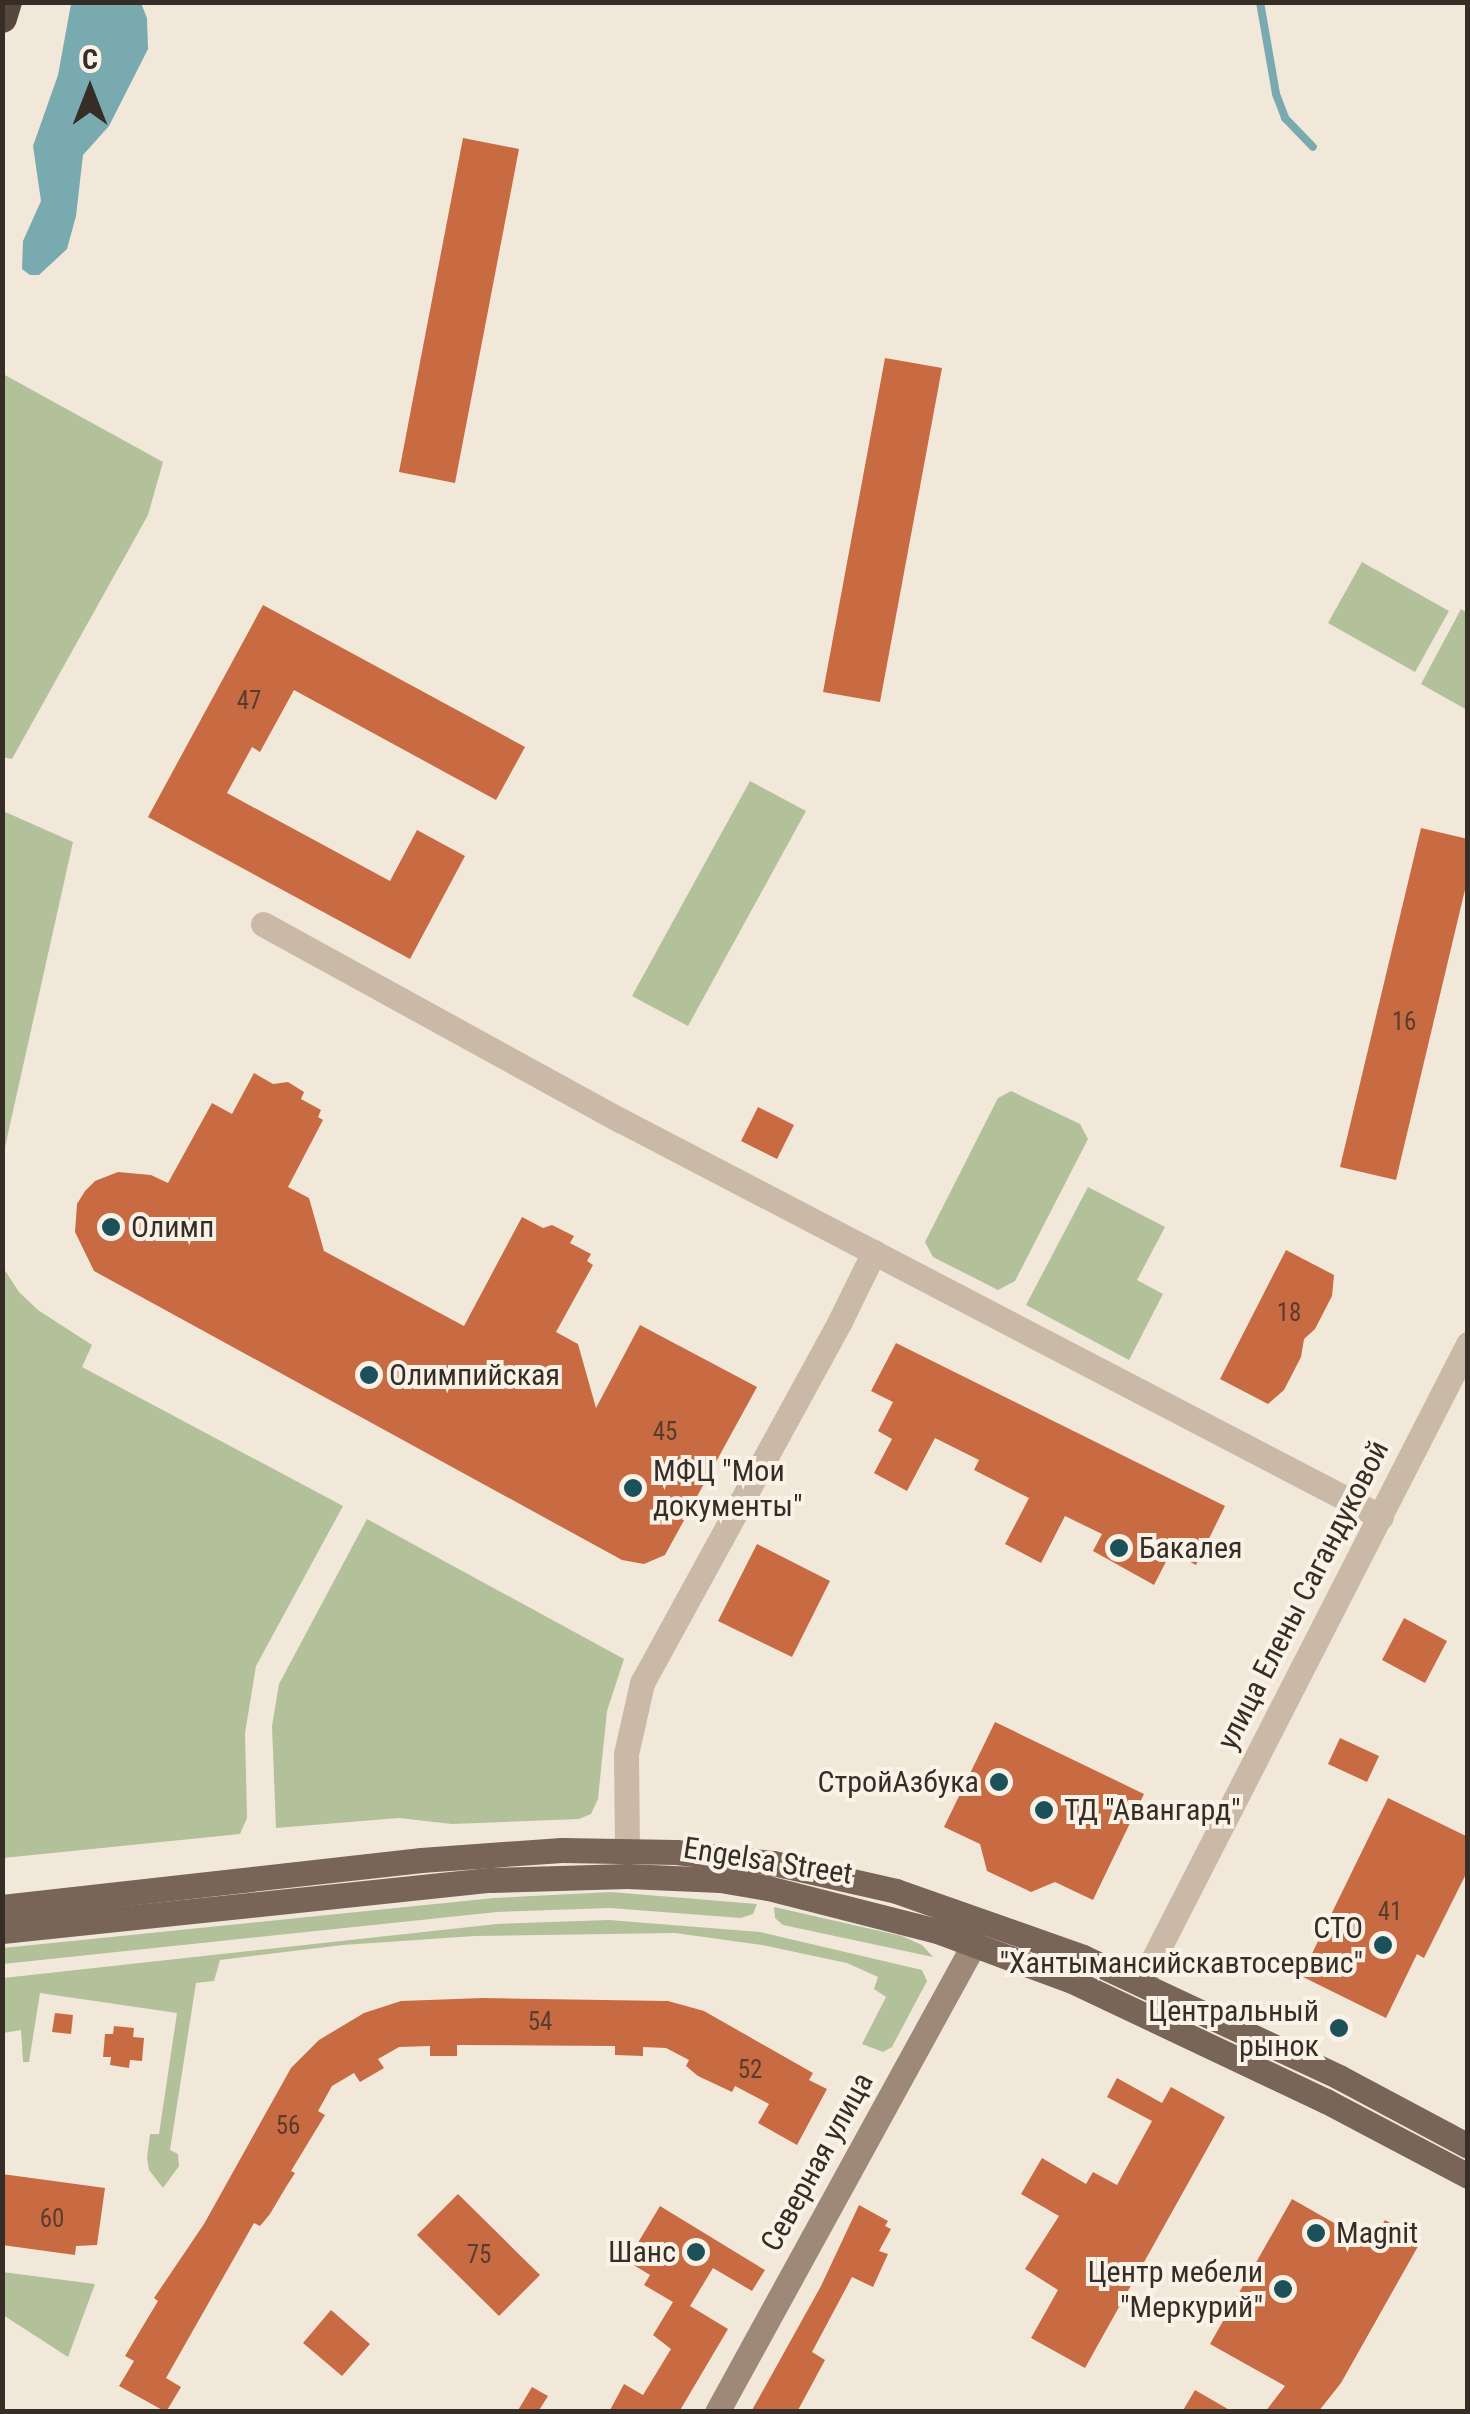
<!DOCTYPE html>
<html>
<head>
<meta charset="utf-8">
<style>
	body { margin:0 }
	#map { position:relative; width:1470px; height:2414px; overflow:hidden; background:#f2e8da; font-family:"Roboto Condensed",sans-serif }
	div>[style] { position:absolute }
	.green>* { inset:0; background:#b2c19a }
	.water>* { inset:0; background:#79aab0 }
	.stream>* { height:8px; margin:-4px; padding:0 4px; transform-origin:4px; border-radius:4px; background:#79aab0 }
	.building>* { inset:0; background:#c86b42 }
	.street>* { height:25px; margin:-12.5px; padding:0 12.5px; transform-origin:12.5px; border-radius:12.5px; background:#cab9a6 }
	.secondary>* { height:25px; margin:-12.5px; padding:0 12.5px; transform-origin:12.5px; border-radius:12.5px; background:#9e8877 }
	.primary>* { height:25px; margin:-12.5px; padding:0 12.5px; transform-origin:12.5px; border-radius:12.5px; background:#796558 }
	.highway>* { height:30px; margin:-15px; padding:0 15px; transform-origin:15px; border-radius:15px; background:#57483e }
	.dots>* { width:28px; height:28px; translate:-50% -50%; box-sizing:border-box; border:5px solid #faf2e7; border-radius:50% }
	span { translate:-50% -50%; white-space:nowrap; text-align:center; line-height:1.15; -webkit-text-stroke:8px #faf2e7; paint-order:stroke }
	.number-label { font-size:25px; color:#5a3c2e }
	.number-label span { -webkit-text-stroke-width:0 }
	.poi-label { font-size:30px; color:#362d27 }
	.left { translate:0 -50%; text-align:left }
	.right { translate:-100% -50%; text-align:right }
	.street-label { font-size:30px; color:#362d27 }
	.frame { position:absolute; inset:0; border:5px solid #362d27; pointer-events:none }
	.north { position:absolute; left:40px; top:40px; width:100px; height:100px; -webkit-text-stroke:8px #faf2e7; paint-order:stroke; rotate:0deg; font-size:28px; font-weight:700; line-height:40px; text-align:center; color:#362d27 }
	.north::after { content:''; display:block; margin:auto; width:35px; height:45px; background:#362d27; clip-path:polygon(50% 0,100% 100%,50% 72%,0 100%) }
</style>
</head>
<body>
<div id="map">
	<div class="green">
		<div style="clip-path:polygon(3px 374px,163px 462px,148px 515px,12px 759px,2px 757px)"></div>
		<div style="clip-path:polygon(1362px 562px,1449px 611px,1415px 672px,1328px 623px)"></div>
		<div style="clip-path:polygon(1461px 609px,1467px 613px,1467px 710px,1421px 684px)"></div>
		<div style="clip-path:polygon(750px 781px,806px 811px,688px 1026px,632px 996px)"></div>
		<div style="clip-path:polygon(3px 811px,73px 842px,3px 1156px)"></div>
		<div style="clip-path:polygon(1011px 1091px,1080px 1124px,1088px 1139px,1015px 1281px,998px 1290px,933px 1257px,925px 1242px,998px 1098px)"></div>
		<div style="clip-path:polygon(1088px 1187px,1165px 1227px,1137px 1280px,1163px 1294px,1129px 1360px,1026px 1305px)"></div>
		<div style="clip-path:polygon(2px 1266px,19px 1292px,38px 1310px,92px 1345px,82px 1367px,343px 1506px,256px 1666px,245px 1733px,247px 1818px,240px 1834px,3px 1858px)"></div>
		<div style="clip-path:polygon(367px 1519px,624px 1659px,607px 1711px,598px 1799px,591px 1814px,579px 1819px,452px 1824px,399px 1818px,276px 1828px,272px 1726px,279px 1684px)"></div>
		<div style="clip-path:polygon(611px 1892px,757px 1904px,753px 1914px,741px 1918px,610px 1908px,497px 1912px,3px 1964px,3px 1948px,494px 1898px)"></div>
		<div style="clip-path:polygon(774px 1907px,902px 1936px,922px 1945px,933px 1957px,783px 1925px,775px 1918px)"></div>
		<div style="clip-path:polygon(609px 1920px,760px 1932px,922px 1970px,927px 1981px,892px 2047px,883px 2052px,862px 2044px,886px 1997px,874px 1989px,878px 1977px,847px 1963px,762px 1945px,675px 1933px,475px 1936px,343px 1945px,220px 1960px,214px 1981px,196px 1983px,170px 2150px,178px 2154px,179px 2166px,163px 2188px,149px 2170px,147px 2158px,150px 2134px,159px 2134px,177px 2013px,40px 1993px,29px 2062px,23px 2062px,21px 2030px,3px 2033px,3px 1978px,497px 1924px)"></div>
		<div style="clip-path:polygon(2px 2272px,95px 2284px,68px 2357px,3px 2315px)"></div>
	</div>
	<div class="water">
		<div style="clip-path:polygon(71px 4px,141px 3px,147px 18px,148px 49px,109px 126px,83px 155px,76px 216px,67px 249px,39px 275px,30px 275px,22px 269px,23px 241px,41px 201px,33px 146px,58px 75px)"></div>
	</div>
	<div class="stream">
		<div style="left:1260px;top:2px;width:93px;rotate:80.1deg"></div>
		<div style="left:1276px;top:94px;width:26px;rotate:69deg"></div>
		<div style="left:1285px;top:118px;width:40px;rotate:46deg"></div>
	</div>
	<div class="building">
		<div style="clip-path:polygon(463px 138px,519px 149px,455px 483px,399px 472px)"></div>
		<div style="clip-path:polygon(885px 358px,942px 368px,880px 702px,823px 692px)"></div>
		<div style="clip-path:polygon(263px 605px,525px 747px,496px 800px,294px 690px,260px 752px,252px 747px,227px 793px,390px 881px,417px 830px,465px 856px,410px 959px,148px 817px)"></div>
		<div style="clip-path:polygon(1421px 828px,1468px 839px,1468px 877px,1396px 1180px,1340px 1167px)"></div>
		<div style="clip-path:polygon(254px 1073px,273px 1084px,288px 1082px,304px 1092px,301px 1099px,321px 1110px,318px 1117px,323px 1120px,288px 1187px,309px 1198px,324px 1251px,464px 1326px,522px 1217px,543px 1228px,552px 1225px,574px 1236px,570px 1243px,591px 1254px,587px 1261px,593px 1265px,556px 1332px,578px 1344px,596px 1408px,640px 1325px,757px 1387px,665px 1555px,644px 1564px,622px 1560px,94px 1271px,75px 1232px,77px 1204px,85px 1191px,95px 1181px,118px 1172px,151px 1175px,168px 1183px,212px 1103px,232px 1114px)"></div>
		<div style="clip-path:polygon(758px 1107px,794px 1125px,777px 1159px,741px 1141px)"></div>
		<div style="clip-path:polygon(1286px 1250px,1334px 1275px,1332px 1296px,1315px 1329px,1304px 1339px,1301px 1357px,1284px 1390px,1268px 1404px,1220px 1379px)"></div>
		<div style="clip-path:polygon(896px 1343px,1225px 1506px,1196px 1565px,1171px 1552px,1154px 1585px,1093px 1551px,1102px 1534px,1065px 1516px,1041px 1563px,1005px 1544px,1029px 1498px,974px 1470px,979px 1460px,935px 1438px,907px 1491px,874px 1473px,892px 1439px,878px 1431px,893px 1402px,871px 1391px)"></div>
		<div style="clip-path:polygon(757px 1544px,830px 1581px,792px 1657px,718px 1621px)"></div>
		<div style="clip-path:polygon(1404px 1618px,1447px 1641px,1425px 1683px,1382px 1660px)"></div>
		<div style="clip-path:polygon(995px 1722px,1144px 1794px,1093px 1900px,1055px 1882px,1031px 1892px,987px 1871px,980px 1844px,944px 1827px)"></div>
		<div style="clip-path:polygon(1340px 1738px,1379px 1756px,1367px 1782px,1328px 1764px)"></div>
		<div style="clip-path:polygon(1388px 1798px,1468px 1837px,1468px 1870px,1424px 1958px,1417px 1954px,1386px 2018px,1301px 1976px)"></div>
		<div style="clip-path:polygon(483px 1998px,668px 2001px,704px 2011px,813px 2073px,809px 2080px,827px 2089px,797px 2145px,758px 2123px,769px 2104px,735px 2086px,732px 2092px,698px 2076px,686px 2066px,689px 2060px,666px 2048px,643px 2047px,643px 2056px,615px 2055px,615px 2046px,457px 2045px,457px 2056px,430px 2056px,430px 2046px,399px 2047px,378px 2059px,384px 2068px,360px 2082px,354px 2073px,332px 2086px,318px 2111px,325px 2115px,291px 2171px,295px 2173px,286px 2187px,270px 2214px,260px 2226px,254px 2223px,166px 2378px,181px 2387px,166px 2412px,119px 2386px,134px 2361px,125px 2356px,158px 2301px,154px 2298px,204px 2224px,291px 2068px,319px 2040px,364px 2013px,401px 2001px)"></div>
		<div style="clip-path:polygon(55px 2013px,73px 2015px,71px 2034px,52px 2032px)"></div>
		<div style="clip-path:polygon(114px 2026px,134px 2028px,133px 2037px,144px 2038px,142px 2061px,130px 2060px,129px 2068px,110px 2065px,111px 2057px,103px 2057px,105px 2034px,113px 2034px)"></div>
		<div style="clip-path:polygon(1117px 2078px,1162px 2103px,1171px 2087px,1225px 2117px,1085px 2368px,1031px 2338px,1058px 2290px,1025px 2269px,1059px 2216px,1021px 2194px,1042px 2158px,1086px 2184px,1093px 2172px,1117px 2185px,1152px 2121px,1107px 2097px)"></div>
		<div style="clip-path:polygon(2px 2174px,105px 2188px,97px 2245px,76px 2246px,75px 2255px,2px 2245px)"></div>
		<div style="clip-path:polygon(458px 2194px,540px 2275px,499px 2316px,417px 2235px)"></div>
		<div style="clip-path:polygon(1292px 2199px,1371px 2244px,1385px 2220px,1421px 2241px,1341px 2383px,1318px 2412px,1265px 2412px,1285px 2386px,1210px 2344px)"></div>
		<div style="clip-path:polygon(859px 2205px,888px 2221px,885px 2226px,891px 2229px,879px 2251px,888px 2254px,873px 2287px,852px 2277px,812px 2352px,825px 2360px,797px 2412px,751px 2412px,821px 2286px)"></div>
		<div style="clip-path:polygon(660px 2206px,765px 2270px,752px 2291px,713px 2268px,690px 2306px,728px 2329px,679px 2412px,609px 2412px,624px 2384px,643px 2395px,671px 2349px,653px 2335px,673px 2302px,644px 2285px,650px 2275px,627px 2261px)"></div>
		<div style="clip-path:polygon(331px 2310px,370px 2344px,342px 2376px,303px 2343px)"></div>
		<div style="clip-path:polygon(532px 2387px,548px 2396px,538px 2412px,517px 2412px)"></div>
		<div style="clip-path:polygon(1195px 2390px,1233px 2412px,1182px 2412px)"></div>
	</div>
	<div class="street">
		<div style="left:263px;top:924px;width:409px;rotate:28.8deg"></div>
		<div style="left:622px;top:1121px;width:856px;rotate:27.55deg"></div>
		<div style="left:627px;top:1850px;width:96px;rotate:-90.6deg"></div>
		<div style="left:626px;top:1754px;width:73px;rotate:-77.3deg"></div>
		<div style="left:642px;top:1683px;width:413px;rotate:-61.3deg"></div>
		<div style="left:840px;top:1321px;width:77px;rotate:-63.8deg"></div>
		<div style="left:1141px;top:1983px;width:718px;rotate:-62.9deg"></div>
	</div>
	<div class="secondary">
		<div style="left:717px;top:2412px;width:534px;rotate:-61.23deg"></div>
	</div>
	<div class="primary">
		<div style="left:2px;top:1907px;width:422px;rotate:-6.4deg"></div>
		<div style="left:421px;top:1860px;width:141px;rotate:-4.1deg"></div>
		<div style="left:562px;top:1850px;width:114px;rotate:1deg"></div>
		<div style="left:676px;top:1852px;width:98px;rotate:6.5deg"></div>
		<div style="left:773px;top:1863px;width:126px;rotate:12.8deg"></div>
		<div style="left:896px;top:1891px;width:198px;rotate:19.4deg"></div>
		<div style="left:1083px;top:1957px;width:283px;rotate:25.1deg"></div>
		<div style="left:1339px;top:2077px;width:146px;rotate:28.1deg"></div>
		<div style="left:2px;top:1931px;width:492px;rotate:-6deg"></div>
		<div style="left:491px;top:1880px;width:136px;rotate:-1.7deg"></div>
		<div style="left:627px;top:1876px;width:93px;rotate:2.5deg"></div>
		<div style="left:720px;top:1880px;width:49px;rotate:9.5deg"></div>
		<div style="left:768px;top:1888px;width:178px;rotate:14.3deg"></div>
		<div style="left:940px;top:1932px;width:141px;rotate:20.4deg"></div>
		<div style="left:1072px;top:1981px;width:281px;rotate:25.3deg"></div>
		<div style="left:1326px;top:2101px;width:161px;rotate:27.8deg"></div>
	</div>
	<div class="highway">
		<div style="left:2px;top:18px;width:17px;rotate:-73deg"></div>
	</div>
	<div class="dots">
		<div style="left:111px;top:1227px;background:#1c5159"></div>
		<div style="left:369px;top:1375px;background:#1c5159"></div>
		<div style="left:633px;top:1488px;background:#1c5159"></div>
		<div style="left:1119px;top:1548px;background:#1c5159"></div>
		<div style="left:999px;top:1782px;background:#1c5159"></div>
		<div style="left:1044px;top:1810px;background:#1c5159"></div>
		<div style="left:1383px;top:1945px;background:#1c5159"></div>
		<div style="left:1339px;top:2028px;background:#1c5159"></div>
		<div style="left:1316px;top:2233px;background:#1c5159"></div>
		<div style="left:696px;top:2252px;background:#1c5159"></div>
		<div style="left:1283px;top:2289px;background:#1c5159"></div>
	</div>
	<div class="number-label">
		<span style="left:249px;top:701px">47</span>
		<span style="left:1404px;top:1022px">16</span>
		<span style="left:1289px;top:1313px">18</span>
		<span style="left:665px;top:1432px">45</span>
		<span style="left:1390px;top:1912px">41</span>
		<span style="left:540px;top:2022px">54</span>
		<span style="left:750px;top:2070px">52</span>
		<span style="left:288px;top:2126px">56</span>
		<span style="left:52px;top:2219px">60</span>
		<span style="left:479px;top:2255px">75</span>
	</div>
	<div class="poi-label">
		<span class="left" style="left:131px;top:1227px">Олимп</span>
		<span class="left" style="left:389px;top:1375px">Олимпийская</span>
		<span class="left" style="left:653px;top:1488px">МФЦ "Мои<br>документы"</span>
		<span class="left" style="left:1139px;top:1548px">Бакалея</span>
		<span class="right" style="left:979px;top:1782px">СтройАзбука</span>
		<span class="left" style="left:1064px;top:1810px">ТД "Авангард"</span>
		<span class="right" style="left:1363px;top:1945px">СТО<br>"Хантымансийскавтосервис"</span>
		<span class="right" style="left:1319px;top:2028px">Центральный<br>рынок</span>
		<span class="left" style="left:1336px;top:2233px">Magnit</span>
		<span class="right" style="left:676px;top:2252px">Шанс</span>
		<span class="right" style="left:1263px;top:2289px">Центр мебели<br>"Меркурий"</span>
	</div>
	<div class="street-label">
		<span style="left:1303px;top:1595px;rotate:-63deg">улица Елены Сагандуковой</span>
		<span style="left:768px;top:1861px;rotate:9deg">Engelsa Street</span>
		<span style="left:817px;top:2162px;rotate:-61deg">Северная улица</span>
	</div>
	<div class="frame"></div>
	<div class="north">С</div>
</div>
</body>
</html>
